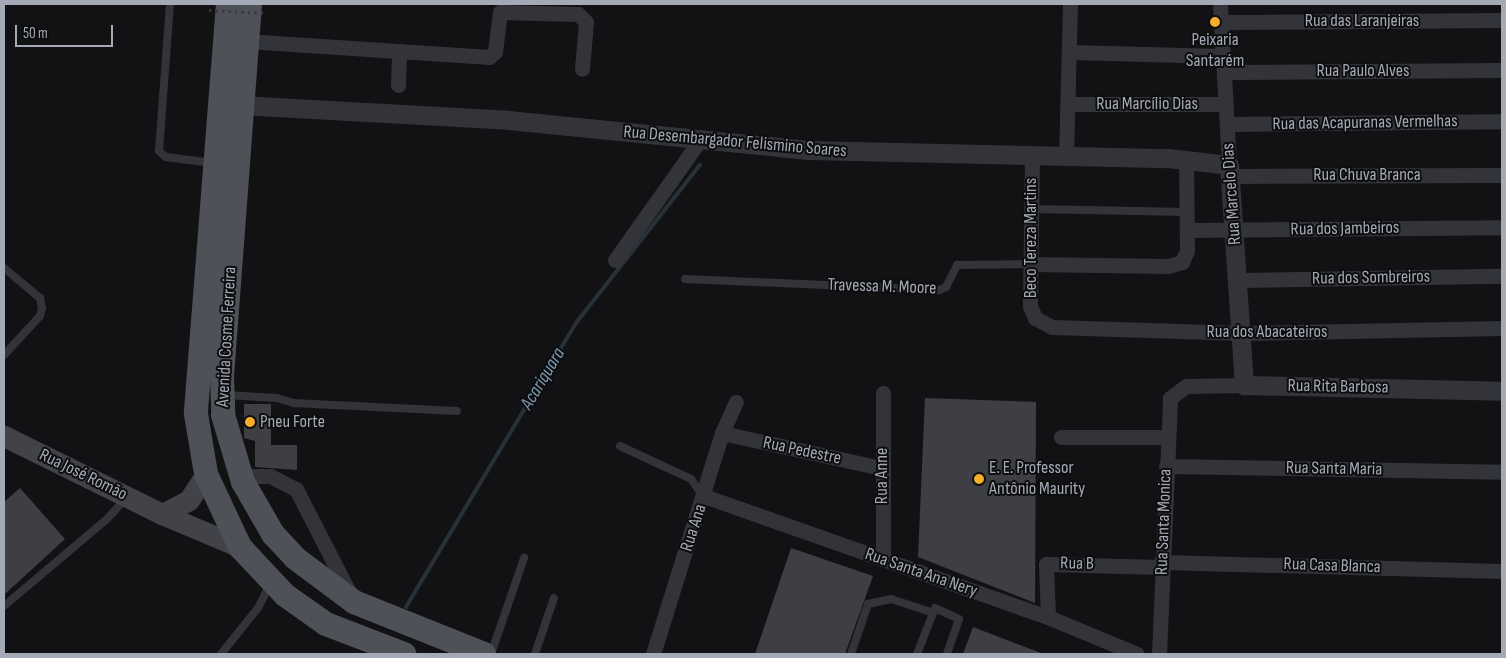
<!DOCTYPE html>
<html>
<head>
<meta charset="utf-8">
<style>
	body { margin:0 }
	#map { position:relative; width:1506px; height:658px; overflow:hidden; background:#121214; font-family:"Sofia Sans Condensed",sans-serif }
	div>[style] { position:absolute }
	.stream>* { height:4px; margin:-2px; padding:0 2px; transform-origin:2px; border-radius:2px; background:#293138 }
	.building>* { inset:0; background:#3e3f44 }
	.service>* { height:8px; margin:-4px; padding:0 4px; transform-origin:4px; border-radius:4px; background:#333439 }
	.minor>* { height:15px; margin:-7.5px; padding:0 7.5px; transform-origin:7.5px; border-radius:7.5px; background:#333439 }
	.tertiary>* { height:19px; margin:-9.5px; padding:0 9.5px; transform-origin:9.5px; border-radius:9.5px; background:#333439 }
	.secondary>* { height:21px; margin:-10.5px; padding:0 10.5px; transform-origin:10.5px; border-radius:10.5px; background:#414349 }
	.primary>* { height:24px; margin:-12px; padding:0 12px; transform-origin:12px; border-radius:12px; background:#4f5158 }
	.path-bridge>* { height:2.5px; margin-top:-1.25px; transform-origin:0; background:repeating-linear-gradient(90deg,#393b40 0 2.5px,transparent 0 6.5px) }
	.dots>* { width:14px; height:14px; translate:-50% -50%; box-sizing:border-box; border:2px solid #0d0d0f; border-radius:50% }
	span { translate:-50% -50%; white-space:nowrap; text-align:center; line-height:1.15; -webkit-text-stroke:4px #0d0d0f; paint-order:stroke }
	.street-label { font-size:18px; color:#a3a9b5 }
	.poi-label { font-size:18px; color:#a3a9b5 }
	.left { translate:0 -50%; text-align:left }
	.water-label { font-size:19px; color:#7998b1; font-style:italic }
	.frame { position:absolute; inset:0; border:5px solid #a3a9b5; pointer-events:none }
	.scale { position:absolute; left:15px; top:25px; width:98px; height:22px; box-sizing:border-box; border:2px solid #a3a9b5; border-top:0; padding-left:6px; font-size:15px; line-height:18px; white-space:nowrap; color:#a3a9b5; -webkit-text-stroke:4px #0d0d0f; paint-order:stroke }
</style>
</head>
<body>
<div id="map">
	<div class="stream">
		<div style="left:406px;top:607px;width:331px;rotate:-59.1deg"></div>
		<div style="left:576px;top:323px;width:201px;rotate:-51.9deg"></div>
	</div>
	<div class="building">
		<div style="clip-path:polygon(925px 398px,1036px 402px,1035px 603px,918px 557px)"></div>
		<div style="clip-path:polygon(244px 404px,271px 404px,271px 445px,297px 445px,297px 470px,255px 467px,255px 441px,244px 438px)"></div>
		<div style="clip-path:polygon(20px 488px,65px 539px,4px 595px,4px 502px)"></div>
		<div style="clip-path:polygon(791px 548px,873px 576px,845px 654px,755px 654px)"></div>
		<div style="clip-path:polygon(973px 627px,1041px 653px,1041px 654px,963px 654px)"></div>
	</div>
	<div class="service">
		<div style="left:170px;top:4px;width:147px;rotate:94.3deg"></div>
		<div style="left:159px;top:151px;width:9px;rotate:41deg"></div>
		<div style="left:166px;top:157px;width:47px;rotate:7.3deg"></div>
		<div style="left:1032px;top:209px;width:155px;rotate:1.1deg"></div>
		<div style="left:4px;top:268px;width:47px;rotate:39.8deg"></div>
		<div style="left:40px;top:298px;width:10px;rotate:79deg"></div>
		<div style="left:42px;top:308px;width:8px;rotate:104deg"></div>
		<div style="left:40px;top:316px;width:53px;rotate:132.7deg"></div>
		<div style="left:685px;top:279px;width:254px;rotate:2.5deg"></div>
		<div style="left:939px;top:290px;width:8px;rotate:-23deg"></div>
		<div style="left:946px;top:287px;width:25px;rotate:-63deg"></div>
		<div style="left:957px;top:265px;width:73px;rotate:-0.8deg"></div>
		<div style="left:225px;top:395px;width:52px;rotate:3.3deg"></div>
		<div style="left:277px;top:398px;width:17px;rotate:17deg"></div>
		<div style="left:293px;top:403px;width:164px;rotate:2.8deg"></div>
		<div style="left:620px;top:446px;width:78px;rotate:24.9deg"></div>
		<div style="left:691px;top:479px;width:19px;rotate:55deg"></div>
		<div style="left:4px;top:606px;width:136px;rotate:-40.2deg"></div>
		<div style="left:108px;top:518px;width:27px;rotate:-48deg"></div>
		<div style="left:221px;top:654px;width:59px;rotate:-51.2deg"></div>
		<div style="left:258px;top:608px;width:27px;rotate:-63deg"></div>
		<div style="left:491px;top:654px;width:102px;rotate:-71deg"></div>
		<div style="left:535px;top:654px;width:59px;rotate:-71.3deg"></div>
		<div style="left:851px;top:654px;width:53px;rotate:-71.2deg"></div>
		<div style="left:868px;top:604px;width:24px;rotate:-12deg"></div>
		<div style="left:891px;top:599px;width:42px;rotate:18deg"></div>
		<div style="left:917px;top:654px;width:49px;rotate:-68.6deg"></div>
		<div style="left:935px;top:608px;width:26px;rotate:25deg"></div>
		<div style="left:959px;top:619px;width:37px;rotate:109deg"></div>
	</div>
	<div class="minor">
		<div style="left:1220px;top:4px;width:161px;rotate:86.8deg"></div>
		<div style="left:1221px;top:22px;width:281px;rotate:-0.4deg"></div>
		<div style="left:247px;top:41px;width:243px;rotate:3.8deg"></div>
		<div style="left:489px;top:57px;width:8px;rotate:-40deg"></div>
		<div style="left:495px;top:52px;width:40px;rotate:-82.9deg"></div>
		<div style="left:500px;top:12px;width:78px;rotate:1.5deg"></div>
		<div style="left:578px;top:14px;width:11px;rotate:45deg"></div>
		<div style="left:586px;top:22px;width:47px;rotate:94.9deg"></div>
		<div style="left:1069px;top:52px;width:153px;rotate:1.5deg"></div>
		<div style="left:1224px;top:72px;width:278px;rotate:-0.4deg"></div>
		<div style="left:398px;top:85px;width:34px;rotate:-88deg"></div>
		<div style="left:1068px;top:104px;width:157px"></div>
		<div style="left:1228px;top:124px;width:274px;rotate:-0.6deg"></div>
		<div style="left:1032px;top:157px;width:149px;rotate:90.8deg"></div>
		<div style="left:1030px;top:306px;width:13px;rotate:67deg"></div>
		<div style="left:1035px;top:318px;width:19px;rotate:28deg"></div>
		<div style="left:1052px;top:327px;width:191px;rotate:1.8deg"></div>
		<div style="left:1243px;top:333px;width:259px;rotate:-1.1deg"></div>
		<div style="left:1066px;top:157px;width:153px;rotate:-88.5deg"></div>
		<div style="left:1232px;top:176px;width:270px;rotate:-0.2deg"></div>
		<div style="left:1187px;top:230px;width:315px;rotate:-0.5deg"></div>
		<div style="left:615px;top:260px;width:147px;rotate:-54.7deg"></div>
		<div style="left:1030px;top:264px;width:138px;rotate:0.8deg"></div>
		<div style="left:1168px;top:266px;width:15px;rotate:-16deg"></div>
		<div style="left:1182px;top:262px;width:12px;rotate:-66deg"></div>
		<div style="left:1187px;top:251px;width:92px;rotate:-90.6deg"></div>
		<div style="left:1239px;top:280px;width:263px;rotate:-0.9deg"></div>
		<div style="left:722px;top:433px;width:163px;rotate:12.4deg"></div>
		<div style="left:1061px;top:437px;width:106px"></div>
		<div style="left:1166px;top:466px;width:336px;rotate:1deg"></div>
		<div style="left:243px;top:482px;width:11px;rotate:-34deg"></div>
		<div style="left:252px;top:476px;width:18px"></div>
		<div style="left:270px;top:476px;width:29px;rotate:27deg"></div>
		<div style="left:296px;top:489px;width:120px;rotate:62.8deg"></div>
		<div style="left:704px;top:496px;width:365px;rotate:19.4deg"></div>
		<div style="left:1048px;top:617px;width:96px;rotate:22.6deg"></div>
		<div style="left:883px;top:559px;width:166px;rotate:-90deg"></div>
		<div style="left:1161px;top:562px;width:341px;rotate:1.5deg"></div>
		<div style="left:1048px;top:617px;width:53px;rotate:-92.2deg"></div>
		<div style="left:1046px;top:564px;width:115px;rotate:1.5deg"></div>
		<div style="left:653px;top:654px;width:232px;rotate:-72.7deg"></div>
		<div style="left:722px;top:433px;width:34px;rotate:-66deg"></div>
		<div style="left:1159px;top:654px;width:256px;rotate:-87.5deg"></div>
		<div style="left:1170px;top:398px;width:20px;rotate:-37deg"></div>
		<div style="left:1186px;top:386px;width:58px;rotate:-1deg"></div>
	</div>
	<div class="tertiary">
		<div style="left:242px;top:105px;width:266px;rotate:3.2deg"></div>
		<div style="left:508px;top:120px;width:302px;rotate:5.7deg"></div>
		<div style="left:809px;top:150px;width:359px;rotate:1.3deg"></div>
		<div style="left:1168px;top:158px;width:61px;rotate:6.5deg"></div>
		<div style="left:1229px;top:165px;width:221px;rotate:86.1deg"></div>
		<div style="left:1244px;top:385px;width:258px;rotate:1.3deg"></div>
	</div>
	<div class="secondary">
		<div style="left:4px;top:436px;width:176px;rotate:26.3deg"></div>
		<div style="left:162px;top:514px;width:85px;rotate:22.9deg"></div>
		<div style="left:162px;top:514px;width:30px;rotate:-27deg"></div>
		<div style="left:189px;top:500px;width:31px;rotate:-57deg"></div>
	</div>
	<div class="primary">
		<div style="left:228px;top:4px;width:411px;rotate:94.5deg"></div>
		<div style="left:196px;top:414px;width:61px;rotate:80.5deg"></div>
		<div style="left:206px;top:474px;width:81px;rotate:65deg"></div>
		<div style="left:240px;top:547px;width:66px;rotate:46.8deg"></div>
		<div style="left:285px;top:595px;width:50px;rotate:35.3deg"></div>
		<div style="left:326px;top:624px;width:84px;rotate:21deg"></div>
		<div style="left:250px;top:4px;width:374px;rotate:94.3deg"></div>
		<div style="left:222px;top:377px;width:38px;rotate:88deg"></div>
		<div style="left:223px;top:415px;width:70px;rotate:73.4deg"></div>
		<div style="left:243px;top:482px;width:60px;rotate:60deg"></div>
		<div style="left:273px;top:534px;width:33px;rotate:47deg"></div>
		<div style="left:295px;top:558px;width:74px;rotate:36.7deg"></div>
		<div style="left:354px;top:602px;width:140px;rotate:21.8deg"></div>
	</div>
	<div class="path-bridge">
		<div style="left:209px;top:10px;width:58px;rotate:3deg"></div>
	</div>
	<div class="dots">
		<div style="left:1215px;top:22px;background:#f4ae2a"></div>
		<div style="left:250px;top:422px;background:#f4ae2a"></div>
		<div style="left:979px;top:479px;background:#f4ae2a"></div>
	</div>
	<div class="street-label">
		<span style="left:1362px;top:21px">Rua das Laranjeiras</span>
		<span style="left:1363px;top:71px">Rua Paulo Alves</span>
		<span style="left:1147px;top:104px">Rua Marcílio Dias</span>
		<span style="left:1365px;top:123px;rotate:-1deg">Rua das Acapuranas Vermelhas</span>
		<span style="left:735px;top:142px;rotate:5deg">Rua Desembargador Felismino Soares</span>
		<span style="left:1367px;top:175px">Rua Chuva Branca</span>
		<span style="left:1232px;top:194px;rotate:-94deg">Rua Marcelo Dias</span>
		<span style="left:1345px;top:229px;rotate:-1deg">Rua dos Jambeiros</span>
		<span style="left:1031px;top:238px;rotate:-90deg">Beco Tereza Martins</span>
		<span style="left:1371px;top:278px;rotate:-1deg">Rua dos Sombreiros</span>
		<span style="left:882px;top:287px;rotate:2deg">Travessa M. Moore</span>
		<span style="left:1267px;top:332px">Rua dos Abacateiros</span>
		<span style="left:227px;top:337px;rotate:-87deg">Avenida Cosme Ferreira</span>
		<span style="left:1338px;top:387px;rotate:1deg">Rua Rita Barbosa</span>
		<span style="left:802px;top:451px;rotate:12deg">Rua Pedestre</span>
		<span style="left:1334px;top:469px;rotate:1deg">Rua Santa Maria</span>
		<span style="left:83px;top:475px;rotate:26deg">Rua José Romão</span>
		<span style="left:882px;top:476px;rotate:-90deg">Rua Anne</span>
		<span style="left:1164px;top:522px;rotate:-88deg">Rua Santa Monica</span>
		<span style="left:694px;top:528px;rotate:-72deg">Rua Ana</span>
		<span style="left:1077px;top:564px;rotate:1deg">Rua B</span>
		<span style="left:1332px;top:566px;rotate:2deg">Rua Casa Blanca</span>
		<span style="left:921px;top:573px;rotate:19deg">Rua Santa Ana Nery</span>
	</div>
	<div class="poi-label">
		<span style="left:1215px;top:51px">Peixaria<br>Santarém</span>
		<span class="left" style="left:260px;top:422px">Pneu Forte</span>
		<span class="left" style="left:989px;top:479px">E. E. Professor<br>Antônio Maurity</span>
	</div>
	<div class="water-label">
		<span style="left:543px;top:379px;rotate:-59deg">Acariquara</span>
	</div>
	<div class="frame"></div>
	<div class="scale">50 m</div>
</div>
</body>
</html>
